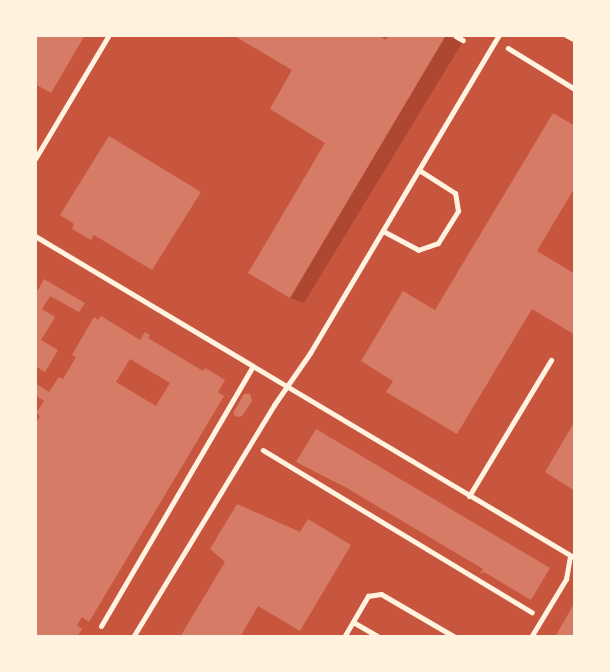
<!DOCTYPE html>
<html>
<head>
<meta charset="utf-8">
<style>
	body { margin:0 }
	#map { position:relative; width:610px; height:672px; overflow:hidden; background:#c8553d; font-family:Barlow,sans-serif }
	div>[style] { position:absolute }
	.green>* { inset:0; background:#ae4732 }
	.building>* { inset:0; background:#d67c66 }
	.path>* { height:4.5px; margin:-2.25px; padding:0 2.25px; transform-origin:2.25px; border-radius:2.25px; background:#fff3e0 }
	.service>* { height:5px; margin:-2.5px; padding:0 2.5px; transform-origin:2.5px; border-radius:2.5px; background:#fff3e0 }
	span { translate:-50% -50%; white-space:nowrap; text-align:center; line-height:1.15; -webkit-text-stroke:7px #fff3e0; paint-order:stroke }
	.frame { position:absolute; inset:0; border:37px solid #fff3e0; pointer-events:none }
</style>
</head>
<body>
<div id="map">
	<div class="green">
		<div style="clip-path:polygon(446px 35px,462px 43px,304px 303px,290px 298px)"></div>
	</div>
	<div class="building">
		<div style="clip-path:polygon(35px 35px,85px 35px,51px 93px,35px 84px)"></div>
		<div style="clip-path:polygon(233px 35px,378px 35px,386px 40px,389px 35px,446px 35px,290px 298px,248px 273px,325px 143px,270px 109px,292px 70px)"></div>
		<div style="clip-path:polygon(553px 113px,575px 126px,575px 187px,537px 251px,575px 274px,575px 335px,532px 309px,457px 434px,386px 392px,393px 381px,361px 361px,403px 291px,435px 310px)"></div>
		<div style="clip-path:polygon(109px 136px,201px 192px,152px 270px,94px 235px,91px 240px,72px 229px,74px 224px,60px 215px)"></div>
		<div style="clip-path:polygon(44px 279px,85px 303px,79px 312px,50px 296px,42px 309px,55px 317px,41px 340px,58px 350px,45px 372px,35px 366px,35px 288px,38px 290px)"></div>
		<div style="clip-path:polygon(evenodd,101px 316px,140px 340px,145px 332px,150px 335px,148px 338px,203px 371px,205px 368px,225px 380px,218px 392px,224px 396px,89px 622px,82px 617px,77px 625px,82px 629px,77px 637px,35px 637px,35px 425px,40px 416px,36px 413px,44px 401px,35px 395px,35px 383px,49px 392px,59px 377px,63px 379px,76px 357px,72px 355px,94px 317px,98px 320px,101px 316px,130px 359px,170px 383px,156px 406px,116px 382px,130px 359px)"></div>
		<div style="clip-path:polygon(244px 394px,250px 394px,252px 401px,242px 416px,236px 417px,233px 413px)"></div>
		<div style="clip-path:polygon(575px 421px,575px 491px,545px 472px)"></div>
		<div style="clip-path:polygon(316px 429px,550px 568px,531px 600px,484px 572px,480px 574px,483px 569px,345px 487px,296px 462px)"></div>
		<div style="clip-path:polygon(237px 504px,300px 532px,308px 519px,351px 545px,300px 631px,258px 606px,240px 637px,180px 637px,225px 562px,210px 549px)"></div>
		<div style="clip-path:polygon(575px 602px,575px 637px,555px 637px)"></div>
	</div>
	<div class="path">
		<div style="left:456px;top:36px;width:8px;rotate:30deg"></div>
		<div style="left:508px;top:48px;width:79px;rotate:31.5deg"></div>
		<div style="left:263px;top:450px;width:314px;rotate:31.1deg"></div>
	</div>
	<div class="service">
		<div style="left:566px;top:35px;width:10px;rotate:29deg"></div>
		<div style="left:35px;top:159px;width:144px;rotate:-59.2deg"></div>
		<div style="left:383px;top:231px;width:40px;rotate:28deg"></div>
		<div style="left:418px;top:250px;width:21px;rotate:-19deg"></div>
		<div style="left:438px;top:243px;width:38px;rotate:-58deg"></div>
		<div style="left:458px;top:211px;width:18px;rotate:-99deg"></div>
		<div style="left:455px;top:193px;width:43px;rotate:-147.4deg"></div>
		<div style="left:35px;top:236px;width:629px;rotate:30.81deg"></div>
		<div style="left:469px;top:496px;width:159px;rotate:-58.9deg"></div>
		<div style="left:353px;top:622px;width:30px;rotate:30deg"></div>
		<div style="left:101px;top:626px;width:301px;rotate:-59.7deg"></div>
		<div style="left:133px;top:637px;width:271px;rotate:-58.7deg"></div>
		<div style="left:274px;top:405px;width:63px;rotate:-55.3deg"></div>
		<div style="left:310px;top:353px;width:370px;rotate:-59.3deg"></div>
		<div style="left:344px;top:637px;width:48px;rotate:-59.7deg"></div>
		<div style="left:368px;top:596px;width:13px;rotate:-9deg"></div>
		<div style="left:381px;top:594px;width:86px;rotate:30.2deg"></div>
		<div style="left:531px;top:637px;width:68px;rotate:-58.9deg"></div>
		<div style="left:566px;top:579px;width:23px;rotate:-80deg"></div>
	</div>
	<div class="frame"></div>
</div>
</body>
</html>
